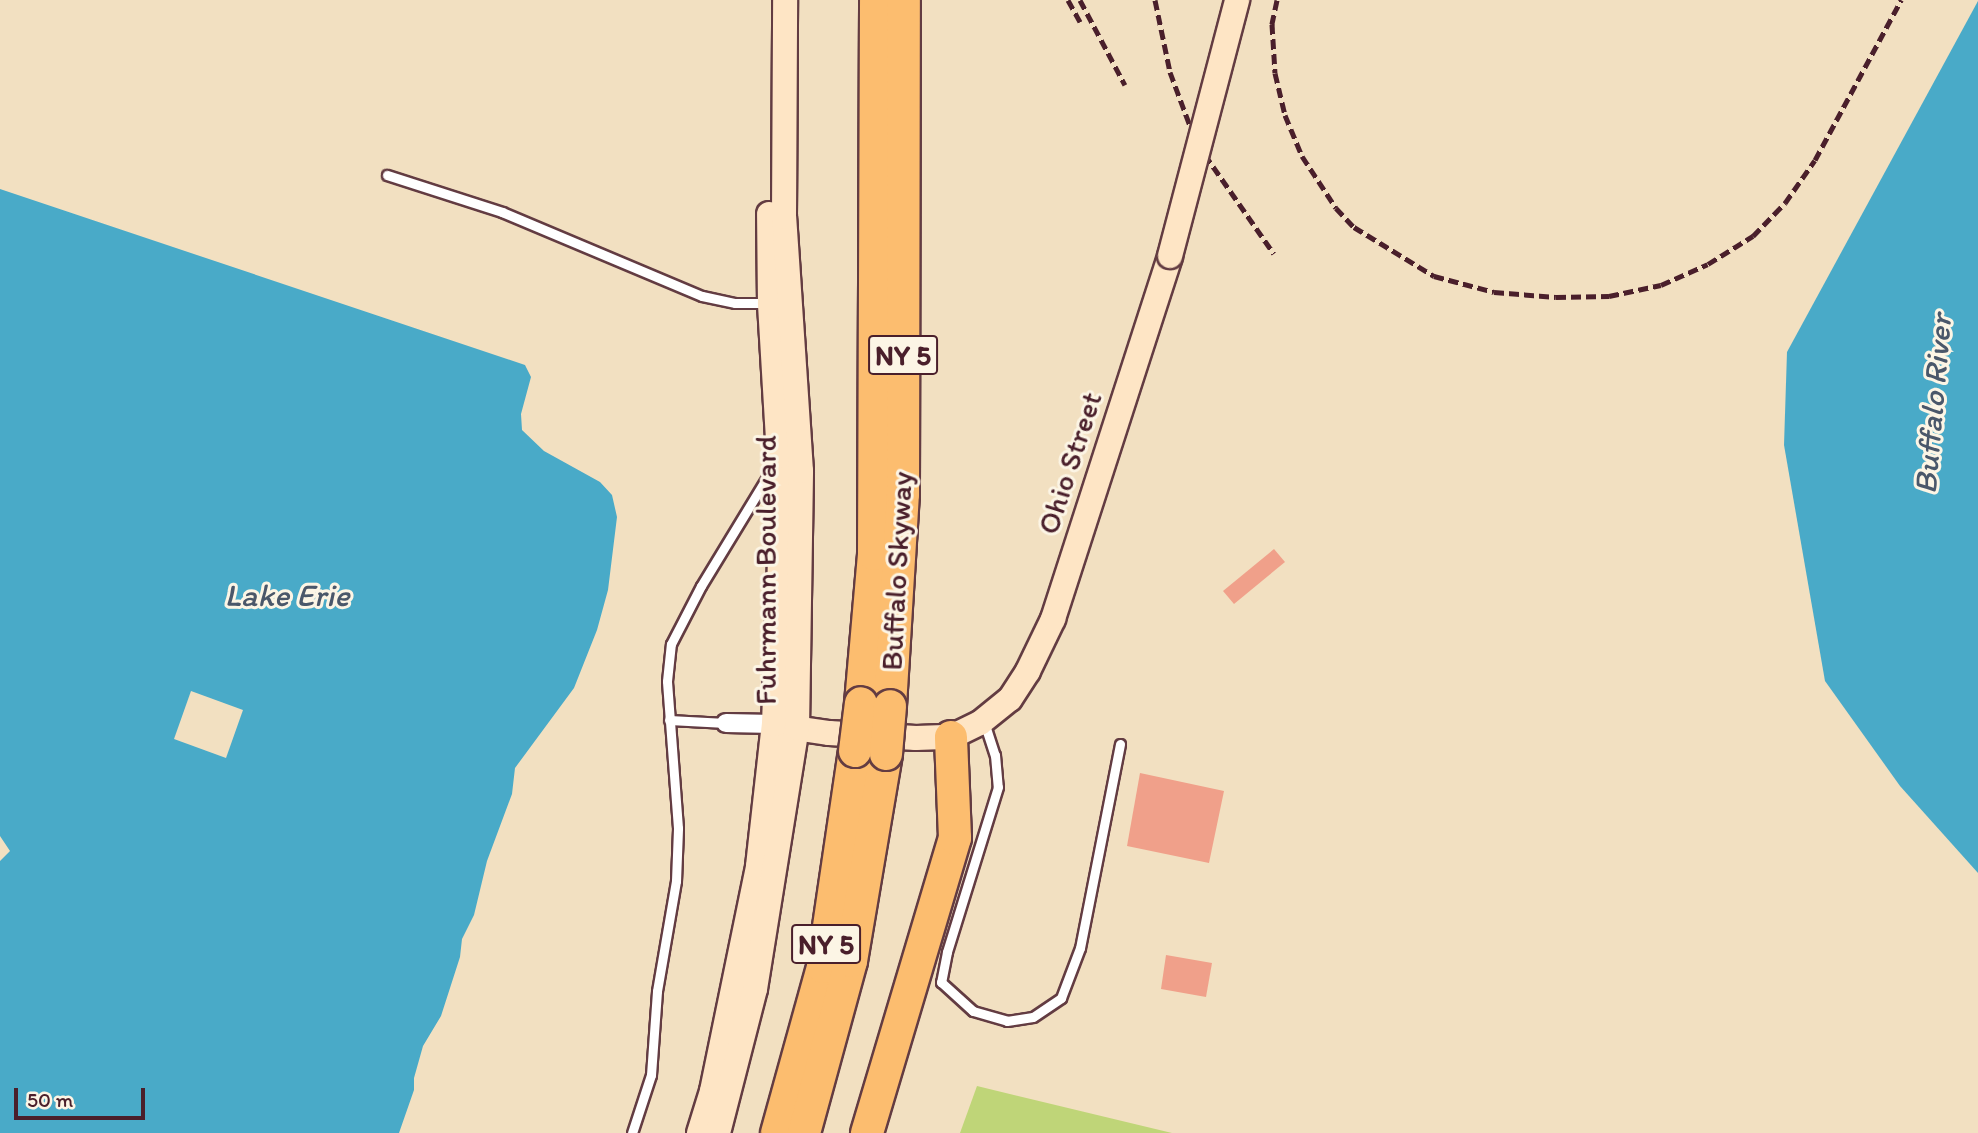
<!DOCTYPE html>
<html>
<head>
<meta charset="utf-8">
<style>
	body { margin:0 }
	#map { position:relative; width:1978px; height:1133px; overflow:hidden; background:#f2e0c1; font-family:Itim,sans-serif }
	div>[style] { position:absolute }
	.green>* { inset:0; background:#bfd578 }
	.water>* { inset:0; background:#49aac8 }
	.pier>* { inset:0; background:#f2e0c1 }
	.building>* { inset:0; background:#f0a08a }
	.roads { filter:drop-shadow(2px 0 #633c42) drop-shadow(-2px 0 #633c42) drop-shadow(0 2px #633c42) drop-shadow(0 -2px #633c42) }
	.lane>* { height:9px; margin:-4.5px; padding:0 4.5px; transform-origin:4.5px; border-radius:4.5px; background:#fff }
	.street>* { height:18px; margin:-9px; padding:0 9px; transform-origin:9px; border-radius:9px; background:#fff }
	.secondary>* { height:24px; margin:-12px; padding:0 12px; transform-origin:12px; border-radius:12px; background:#fee5c5 }
	.highway>* { height:32px; margin:-16px; padding:0 16px; transform-origin:16px; border-radius:16px; background:#fcbd6f }
	.rail>* { height:5px; margin-top:-2.5px; transform-origin:0; background:repeating-linear-gradient(90deg,#4a1f2b 0 10px,transparent 0 15px) }
	.bridges { filter:drop-shadow(2px 0 #633c42) drop-shadow(-2px 0 #633c42) drop-shadow(0 2px #633c42) drop-shadow(0 -2px #633c42) }
	.secondary-bridge>* { height:24px; margin:-12px; padding:0 12px; transform-origin:12px; border-radius:12px; background:#fee5c5 }
	.highway-bridge>* { height:32px; margin:-16px; padding:0 16px; transform-origin:16px; border-radius:16px; background:#fcbd6f }
	span { translate:-50% -50%; white-space:nowrap; text-align:center; line-height:1.15; -webkit-text-stroke:6px #fcf5e5; paint-order:stroke }
	.shield-label span { padding:2px 5px; background:#fcf5e5; border:2px solid; border-radius:5px; -webkit-text-stroke-width:0 }
	.shield-label { font-size:28px; color:#4a1f2b; font-weight:700 }
	.street-label { font-size:30px; color:#4a1f2b }
	.water-label { font-size:32px; color:#4a576a; font-style:italic }
	.scale { position:absolute; left:14px; top:1088px; width:131px; height:32px; box-sizing:border-box; border:4px solid #4a1f2b; border-top:0; padding-left:9px; font-size:21px; line-height:24px; white-space:nowrap; color:#4a1f2b; -webkit-text-stroke:5px #fcf5e5; paint-order:stroke }
</style>
</head>
<body>
<div id="map">
	<div class="green">
		<div style="clip-path:polygon(977px 1086px,1172px 1133px,960px 1133px)"></div>
	</div>
	<div class="water">
		<div style="clip-path:polygon(1978px 1px,1978px 873px,1900px 786px,1825px 681px,1784px 445px,1787px 352px)"></div>
		<div style="clip-path:polygon(0 189px,525px 365px,531px 377px,521px 414px,522px 430px,544px 451px,600px 482px,612px 495px,617px 517px,608px 590px,597px 630px,574px 688px,515px 768px,512px 794px,487px 861px,474px 915px,462px 939px,460px 957px,441px 1016px,423px 1046px,414px 1078px,414px 1090px,399px 1133px,0 1133px,0 861px,10px 851px,0 836px)"></div>
	</div>
	<div class="pier">
		<div style="clip-path:polygon(191px 691px,243px 710px,226px 758px,174px 739px)"></div>
	</div>
	<div class="building">
		<div style="clip-path:polygon(1274px 549px,1285px 562px,1234px 604px,1223px 591px)"></div>
		<div style="clip-path:polygon(1140px 773px,1224px 791px,1209px 863px,1127px 846px)"></div>
		<div style="clip-path:polygon(1166px 955px,1212px 963px,1206px 997px,1161px 989px)"></div>
	</div>
	<div class="roads">
		<div class="lane">
			<div style="left:387px;top:175px;width:121px;rotate:17.8deg"></div>
			<div style="left:502px;top:212px;width:217px;rotate:22.8deg"></div>
			<div style="left:702px;top:296px;width:34px;rotate:12deg"></div>
			<div style="left:735px;top:303px;width:33px"></div>
			<div style="left:669px;top:720px;width:57px;rotate:3deg"></div>
			<div style="left:984px;top:722px;width:35px;rotate:72deg"></div>
			<div style="left:995px;top:755px;width:32px;rotate:85deg"></div>
			<div style="left:998px;top:787px;width:173px;rotate:107.2deg"></div>
			<div style="left:947px;top:952px;width:31px;rotate:101deg"></div>
			<div style="left:941px;top:982px;width:43px;rotate:42.2deg"></div>
			<div style="left:973px;top:1011px;width:35px;rotate:16deg"></div>
			<div style="left:1007px;top:1021px;width:26px;rotate:-9deg"></div>
			<div style="left:1033px;top:1017px;width:34px;rotate:-34deg"></div>
			<div style="left:1061px;top:998px;width:53px;rotate:-69.2deg"></div>
			<div style="left:1080px;top:948px;width:208px;rotate:-78.9deg"></div>
			<div style="left:632px;top:1133px;width:61px;rotate:-71.9deg"></div>
			<div style="left:651px;top:1075px;width:84px;rotate:-85.9deg"></div>
			<div style="left:657px;top:991px;width:112px;rotate:-80.2deg"></div>
			<div style="left:676px;top:881px;width:53px;rotate:-87.8deg"></div>
			<div style="left:678px;top:828px;width:147px;rotate:-94.3deg"></div>
			<div style="left:667px;top:681px;width:37px;rotate:-84deg"></div>
			<div style="left:671px;top:644px;width:65px;rotate:-62.7deg"></div>
			<div style="left:701px;top:586px;width:135px;rotate:-58.7deg"></div>
		</div>
		<div class="street">
			<div style="left:726px;top:723px;width:48px;rotate:1.2deg"></div>
		</div>
		<div class="secondary">
			<div style="left:781px;top:726px;width:49px;rotate:8.3deg"></div>
			<div style="left:829px;top:733px;width:87px;rotate:3.3deg"></div>
			<div style="left:916px;top:738px;width:35px;rotate:-2deg"></div>
			<div style="left:951px;top:737px;width:32px;rotate:-26deg"></div>
			<div style="left:980px;top:723px;width:38px;rotate:-39deg"></div>
			<div style="left:1010px;top:699px;width:33px;rotate:-57deg"></div>
			<div style="left:1028px;top:671px;width:58px;rotate:-64.3deg"></div>
			<div style="left:1053px;top:619px;width:381px;rotate:-72.1deg"></div>
			<div style="left:699px;top:1133px;width:44px;rotate:-72.8deg"></div>
			<div style="left:712px;top:1091px;width:230px;rotate:-78.4deg"></div>
			<div style="left:758px;top:866px;width:143px;rotate:-83.6deg"></div>
			<div style="left:774px;top:724px;width:162px;rotate:-87.9deg"></div>
			<div style="left:780px;top:562px;width:106px;rotate:-90.5deg"></div>
			<div style="left:779px;top:456px;width:153px;rotate:-93.4deg"></div>
			<div style="left:770px;top:303px;width:89px;rotate:-90.6deg"></div>
			<div style="left:718px;top:1133px;width:149px;rotate:-75.6deg"></div>
			<div style="left:755px;top:989px;width:264px;rotate:-80.9deg"></div>
			<div style="left:797px;top:728px;width:257px;rotate:-89.1deg"></div>
			<div style="left:801px;top:471px;width:255px;rotate:-93.8deg"></div>
			<div style="left:784px;top:217px;width:217px;rotate:-89.7deg"></div>
		</div>
		<div class="highway">
			<div style="left:861px;top:703px;width:150px;rotate:-85deg"></div>
			<div style="left:874px;top:554px;width:554px;rotate:-89.79deg"></div>
			<div style="left:890px;top:706px;width:212px;rotate:-86.5deg"></div>
			<div style="left:903px;top:494px;width:494px;rotate:-89.9deg"></div>
			<div style="left:777px;top:1133px;width:172px;rotate:-74.5deg"></div>
			<div style="left:823px;top:967px;width:218px;rotate:-81.6deg"></div>
			<div style="left:804px;top:1133px;width:178px;rotate:-74.7deg"></div>
			<div style="left:851px;top:961px;width:210px;rotate:-80.4deg"></div>
			<div style="left:867px;top:1133px;width:308px;rotate:-73.4deg"></div>
			<div style="left:955px;top:838px;width:101px;rotate:-92.3deg"></div>
		</div>
	</div>
	<div class="rail">
		<div style="left:1068px;top:0;width:25px;rotate:61deg"></div>
		<div style="left:1080px;top:0;width:96px;rotate:62.1deg"></div>
		<div style="left:1155px;top:0;width:74px;rotate:78.2deg"></div>
		<div style="left:1170px;top:72px;width:75px;rotate:69.6deg"></div>
		<div style="left:1196px;top:142px;width:136px;rotate:55.1deg"></div>
		<div style="left:1277px;top:0;width:25px;rotate:102deg"></div>
		<div style="left:1272px;top:24px;width:49px;rotate:86.5deg"></div>
		<div style="left:1275px;top:73px;width:43px;rotate:76.6deg"></div>
		<div style="left:1285px;top:115px;width:44px;rotate:67.5deg"></div>
		<div style="left:1302px;top:156px;width:62px;rotate:56.8deg"></div>
		<div style="left:1336px;top:208px;width:26px;rotate:47deg"></div>
		<div style="left:1354px;top:227px;width:94px;rotate:31.5deg"></div>
		<div style="left:1434px;top:276px;width:62px;rotate:14.9deg"></div>
		<div style="left:1494px;top:292px;width:62px;rotate:4.6deg"></div>
		<div style="left:1556px;top:297px;width:53px;rotate:-1.1deg"></div>
		<div style="left:1609px;top:296px;width:53px;rotate:-11.9deg"></div>
		<div style="left:1661px;top:285px;width:51px;rotate:-24.1deg"></div>
		<div style="left:1708px;top:264px;width:53px;rotate:-31.9deg"></div>
		<div style="left:1753px;top:236px;width:46px;rotate:-45.9deg"></div>
		<div style="left:1785px;top:203px;width:52px;rotate:-55.1deg"></div>
		<div style="left:1815px;top:160px;width:182px;rotate:-61.7deg"></div>
	</div>
	<div class="bridges">
		<div class="secondary-bridge">
			<div style="left:1170px;top:256px;width:265px;rotate:-75.3deg"></div>
		</div>
		<div class="highway-bridge">
			<div style="left:855px;top:751px;width:48px;rotate:-82.9deg"></div>
			<div style="left:886px;top:754px;width:48px;rotate:-85.2deg"></div>
		</div>
	</div>
	<div class="shield-label">
		<span style="left:903px;top:355px">NY 5</span>
		<span style="left:826px;top:944px">NY 5</span>
	</div>
	<div class="street-label">
		<span style="left:1070px;top:463px;rotate:-72deg">Ohio Street</span>
		<span style="left:766px;top:570px;rotate:-90deg">Fuhrmann Boulevard</span>
		<span style="left:897px;top:571px;rotate:-87deg">Buffalo Skyway</span>
	</div>
	<div class="water-label">
		<span style="left:1933px;top:404px;rotate:-85deg">Buffalo River</span>
		<span style="left:287px;top:595px">Lake Erie</span>
	</div>
	<div class="scale">50 m</div>
</div>
</body>
</html>
